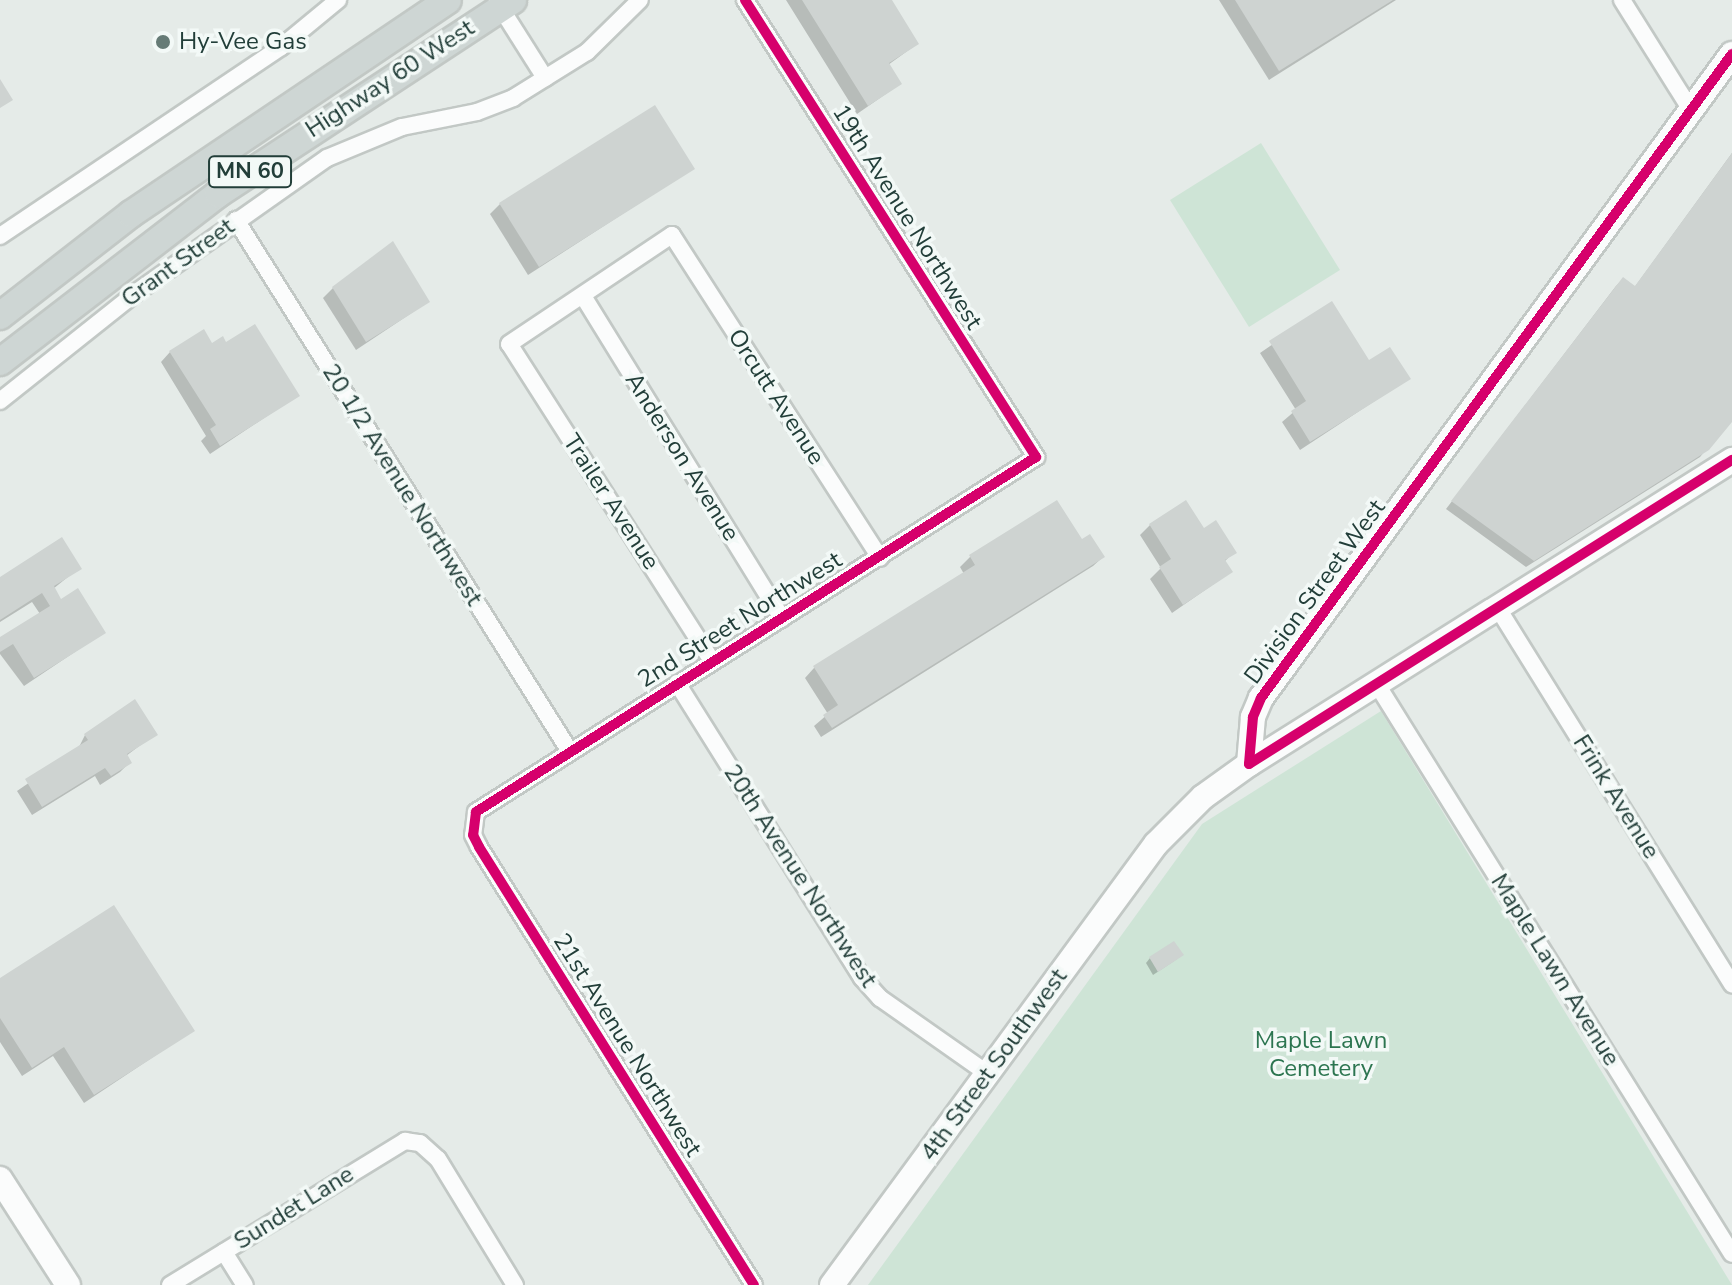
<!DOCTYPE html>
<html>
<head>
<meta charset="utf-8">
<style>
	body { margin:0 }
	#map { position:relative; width:1732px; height:1285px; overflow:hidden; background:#e5ebe8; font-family:"Nunito Sans",sans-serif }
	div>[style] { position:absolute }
	.green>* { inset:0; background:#cee4d6 }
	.shadow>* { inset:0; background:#0003 }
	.building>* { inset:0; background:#ced3d1 }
	.roads { filter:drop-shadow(2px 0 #c2c8c5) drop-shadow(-2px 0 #c2c8c5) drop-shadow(0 2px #c2c8c5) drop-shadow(0 -2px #c2c8c5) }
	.street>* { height:16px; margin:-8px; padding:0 8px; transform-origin:8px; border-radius:8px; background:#fbfcfc }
	.secondary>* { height:24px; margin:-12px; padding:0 12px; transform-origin:12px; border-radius:12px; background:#fbfcfc }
	.primary>* { height:26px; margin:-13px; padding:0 13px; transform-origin:13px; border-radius:13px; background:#ced6d4 }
	.cycleway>* { height:10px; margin:-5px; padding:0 5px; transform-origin:5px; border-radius:5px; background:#d6006c }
	.dots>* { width:22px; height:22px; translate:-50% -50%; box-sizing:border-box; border:4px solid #f3f9f7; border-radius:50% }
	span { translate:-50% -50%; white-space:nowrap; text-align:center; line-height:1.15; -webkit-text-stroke:7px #f3f9f7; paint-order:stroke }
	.shield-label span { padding:2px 6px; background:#f3f9f7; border:2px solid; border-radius:6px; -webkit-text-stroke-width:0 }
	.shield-label { font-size:22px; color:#223e39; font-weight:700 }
	.poi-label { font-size:24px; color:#223e39 }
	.left { translate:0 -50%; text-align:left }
	.street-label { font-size:24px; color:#223e39 }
	.park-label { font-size:24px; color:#2c7550 }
</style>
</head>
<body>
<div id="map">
	<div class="green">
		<div style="clip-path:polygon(1261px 143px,1340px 270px,1249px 327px,1170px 200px)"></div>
		<div style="clip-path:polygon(1381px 711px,1732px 1285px,868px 1285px,1202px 824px)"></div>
	</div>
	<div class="shadow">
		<div style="clip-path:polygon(786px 0,889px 0,917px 44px,888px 65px,900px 84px,857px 114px)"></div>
		<div style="clip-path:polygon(1219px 0,1396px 0,1269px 80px)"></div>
		<div style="clip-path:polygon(1732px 153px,1732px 419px,1700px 457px,1526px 567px,1446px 509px,1616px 286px,1623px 279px,1634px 288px)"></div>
		<div style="clip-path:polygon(692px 169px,528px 275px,490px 214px,500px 204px)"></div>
		<div style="clip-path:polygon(333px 288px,428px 302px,356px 350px,323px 298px)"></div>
		<div style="clip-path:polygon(1332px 304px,1368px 362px,1408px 379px,1300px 450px,1282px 422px,1296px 410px,1260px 353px)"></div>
		<div style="clip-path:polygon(211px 345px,297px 396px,210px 454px,201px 441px,206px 436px,161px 362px,170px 352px)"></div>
		<div style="clip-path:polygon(1056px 503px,1081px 542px,1103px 557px,1093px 566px,821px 737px,814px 726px,828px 714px,805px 678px,814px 668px,964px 574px,960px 567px,970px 557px)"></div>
		<div style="clip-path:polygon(1150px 525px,1204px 530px,1234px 552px,1224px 562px,1231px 572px,1172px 613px,1150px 579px,1161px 568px,1140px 535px)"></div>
		<div style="clip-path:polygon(79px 568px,53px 589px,61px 601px,103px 633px,24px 686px,0 654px,0 640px,40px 614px,32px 602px,0 622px,0 579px)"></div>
		<div style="clip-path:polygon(155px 734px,126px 756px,130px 762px,120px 772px,100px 785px,95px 776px,32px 815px,17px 791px,78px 749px,85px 735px)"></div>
		<div style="clip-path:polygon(1150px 958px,1177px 959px,1153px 975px,1146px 963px)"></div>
		<div style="clip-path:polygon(0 980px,192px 1031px,84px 1103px,53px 1056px,22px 1076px,0 1042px)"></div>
	</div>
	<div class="building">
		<div style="clip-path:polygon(802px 0,892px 0,919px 44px,889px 63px,902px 84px,868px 106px)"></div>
		<div style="clip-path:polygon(1235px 0,1393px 0,1279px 71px)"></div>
		<div style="clip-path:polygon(0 79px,13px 100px,0 108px)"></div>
		<div style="clip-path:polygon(655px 105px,695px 169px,539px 267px,499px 203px)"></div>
		<div style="clip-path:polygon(1732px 153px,1732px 422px,1709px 450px,1534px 561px,1451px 501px,1623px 277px,1635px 286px)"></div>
		<div style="clip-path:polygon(393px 241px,430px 302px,366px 342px,332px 287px)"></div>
		<div style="clip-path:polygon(1332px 301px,1369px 360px,1390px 347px,1411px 379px,1310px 442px,1291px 411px,1306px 401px,1269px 341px)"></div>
		<div style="clip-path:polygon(255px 324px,300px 396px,220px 446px,210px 429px,216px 425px,169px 351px,204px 329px,212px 343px,223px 336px,226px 342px)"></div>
		<div style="clip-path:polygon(1057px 500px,1082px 539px,1090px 534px,1105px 557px,832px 728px,823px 715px,838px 705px,813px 666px,975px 565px,969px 555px)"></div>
		<div style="clip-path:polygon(1186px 500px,1204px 528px,1216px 520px,1237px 553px,1225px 560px,1233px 572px,1183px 605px,1159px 567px,1171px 559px,1149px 524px)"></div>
		<div style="clip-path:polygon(62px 537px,82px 569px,54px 586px,61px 599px,78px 588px,106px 633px,34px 678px,13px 644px,0 652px,0 637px,50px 606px,42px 593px,0 620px,0 577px)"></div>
		<div style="clip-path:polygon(135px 699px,158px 735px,127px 754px,132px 763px,111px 776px,105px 768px,42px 807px,25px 779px,88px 740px,84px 734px)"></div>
		<div style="clip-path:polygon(114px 905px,195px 1031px,94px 1095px,64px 1047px,32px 1068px,0 1018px,0 978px)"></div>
		<div style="clip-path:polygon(1174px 941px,1184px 955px,1158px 972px,1149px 957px)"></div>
	</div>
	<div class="roads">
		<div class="street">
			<div style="left:745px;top:0;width:542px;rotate:57.51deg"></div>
			<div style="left:1036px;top:457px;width:663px;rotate:147.63deg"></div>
			<div style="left:476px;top:812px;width:23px;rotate:97deg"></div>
			<div style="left:473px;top:835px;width:13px;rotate:63deg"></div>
			<div style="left:479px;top:847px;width:517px;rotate:57.88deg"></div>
			<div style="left:1622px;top:0;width:130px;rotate:57.9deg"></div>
			<div style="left:497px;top:2px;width:90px;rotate:57.7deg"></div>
			<div style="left:236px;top:220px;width:626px;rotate:57.86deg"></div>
			<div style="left:0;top:236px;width:339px;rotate:-33.9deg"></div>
			<div style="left:281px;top:47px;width:74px;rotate:-39.5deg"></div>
			<div style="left:583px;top:296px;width:379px;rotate:58.3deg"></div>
			<div style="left:0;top:401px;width:175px;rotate:-38.5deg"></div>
			<div style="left:137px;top:292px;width:232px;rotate:-35.2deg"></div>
			<div style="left:327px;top:158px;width:81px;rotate:-22.5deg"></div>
			<div style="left:402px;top:127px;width:76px;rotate:-11.3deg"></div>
			<div style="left:477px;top:112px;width:39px;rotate:-21deg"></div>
			<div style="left:513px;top:98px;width:87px;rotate:-31.9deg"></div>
			<div style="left:587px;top:52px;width:74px;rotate:-44.5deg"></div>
			<div style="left:1499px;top:610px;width:441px;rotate:58.1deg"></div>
			<div style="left:712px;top:661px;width:376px;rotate:-122.6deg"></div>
			<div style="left:509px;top:344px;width:196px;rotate:-33.8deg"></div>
			<div style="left:672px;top:235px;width:384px;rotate:57.2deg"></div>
			<div style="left:677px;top:683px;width:348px;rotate:57.9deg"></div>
			<div style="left:862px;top:978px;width:27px;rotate:48deg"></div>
			<div style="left:880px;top:998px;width:132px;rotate:35.1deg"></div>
			<div style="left:1378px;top:686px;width:669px;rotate:58.07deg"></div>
			<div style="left:224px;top:1252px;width:39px;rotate:58deg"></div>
			<div style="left:170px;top:1285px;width:276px;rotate:-31.5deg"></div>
			<div style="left:405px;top:1141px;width:15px;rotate:8deg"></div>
			<div style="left:420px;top:1143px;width:24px;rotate:42deg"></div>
			<div style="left:438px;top:1159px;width:148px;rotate:58.6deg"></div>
		</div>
		<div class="secondary">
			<div style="left:1732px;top:54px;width:798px;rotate:126.18deg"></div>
			<div style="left:1261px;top:698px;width:21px;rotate:113deg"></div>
			<div style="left:1253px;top:717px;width:47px;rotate:94.9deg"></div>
			<div style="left:1249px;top:764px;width:571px;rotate:-32.19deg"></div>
			<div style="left:0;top:1179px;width:126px;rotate:57.3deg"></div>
			<div style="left:832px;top:1285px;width:547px;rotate:-53.7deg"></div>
			<div style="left:1156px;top:844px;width:66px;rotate:-45deg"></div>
			<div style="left:1203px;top:797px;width:57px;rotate:-35.7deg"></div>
		</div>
		<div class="primary">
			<div style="left:0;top:316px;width:166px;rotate:-37.9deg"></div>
			<div style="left:131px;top:214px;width:382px;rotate:-34deg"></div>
			<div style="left:0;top:362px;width:275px;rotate:-37.6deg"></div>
			<div style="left:218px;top:194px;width:353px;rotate:-33.3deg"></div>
		</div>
	</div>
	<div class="cycleway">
		<div style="left:745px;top:0;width:542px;rotate:57.51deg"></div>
		<div style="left:1036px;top:457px;width:663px;rotate:147.63deg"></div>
		<div style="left:476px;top:812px;width:23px;rotate:97deg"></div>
		<div style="left:473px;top:835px;width:13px;rotate:63deg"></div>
		<div style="left:479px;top:847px;width:517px;rotate:57.88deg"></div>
		<div style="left:1732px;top:54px;width:798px;rotate:126.18deg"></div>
		<div style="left:1261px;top:698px;width:21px;rotate:113deg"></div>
		<div style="left:1253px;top:717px;width:47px;rotate:94.9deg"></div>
		<div style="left:1249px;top:764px;width:571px;rotate:-32.19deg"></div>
	</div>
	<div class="dots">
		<div style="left:163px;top:42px;background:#667b76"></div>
	</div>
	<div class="shield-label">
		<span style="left:250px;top:172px">MN 60</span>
	</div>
	<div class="poi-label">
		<span class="left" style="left:179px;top:42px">Hy-Vee Gas</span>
	</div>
	<div class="street-label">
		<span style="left:390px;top:79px;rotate:-33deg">Highway 60 West</span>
		<span style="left:907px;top:217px;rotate:58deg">19th Avenue Northwest</span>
		<span style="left:178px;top:263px;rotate:-36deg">Grant Street</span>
		<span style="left:776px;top:397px;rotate:57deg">Orcutt Avenue</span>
		<span style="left:682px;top:457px;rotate:58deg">Anderson Avenue</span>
		<span style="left:402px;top:485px;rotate:58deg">20 1/2 Avenue Northwest</span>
		<span style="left:611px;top:502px;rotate:57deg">Trailer Avenue</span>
		<span style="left:1315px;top:592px;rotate:-54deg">Division Street West</span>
		<span style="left:740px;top:620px;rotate:-32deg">2nd Street Northwest</span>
		<span style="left:1616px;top:797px;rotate:58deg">Frink Avenue</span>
		<span style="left:800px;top:876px;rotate:57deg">20th Avenue Northwest</span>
		<span style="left:1555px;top:970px;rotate:58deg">Maple Lawn Avenue</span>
		<span style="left:627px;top:1045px;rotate:58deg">21st Avenue Northwest</span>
		<span style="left:994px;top:1065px;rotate:-54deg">4th Street Southwest</span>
		<span style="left:294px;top:1208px;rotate:-32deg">Sundet Lane</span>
	</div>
	<div class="park-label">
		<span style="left:1321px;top:1055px">Maple Lawn<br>Cemetery</span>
	</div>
</div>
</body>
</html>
